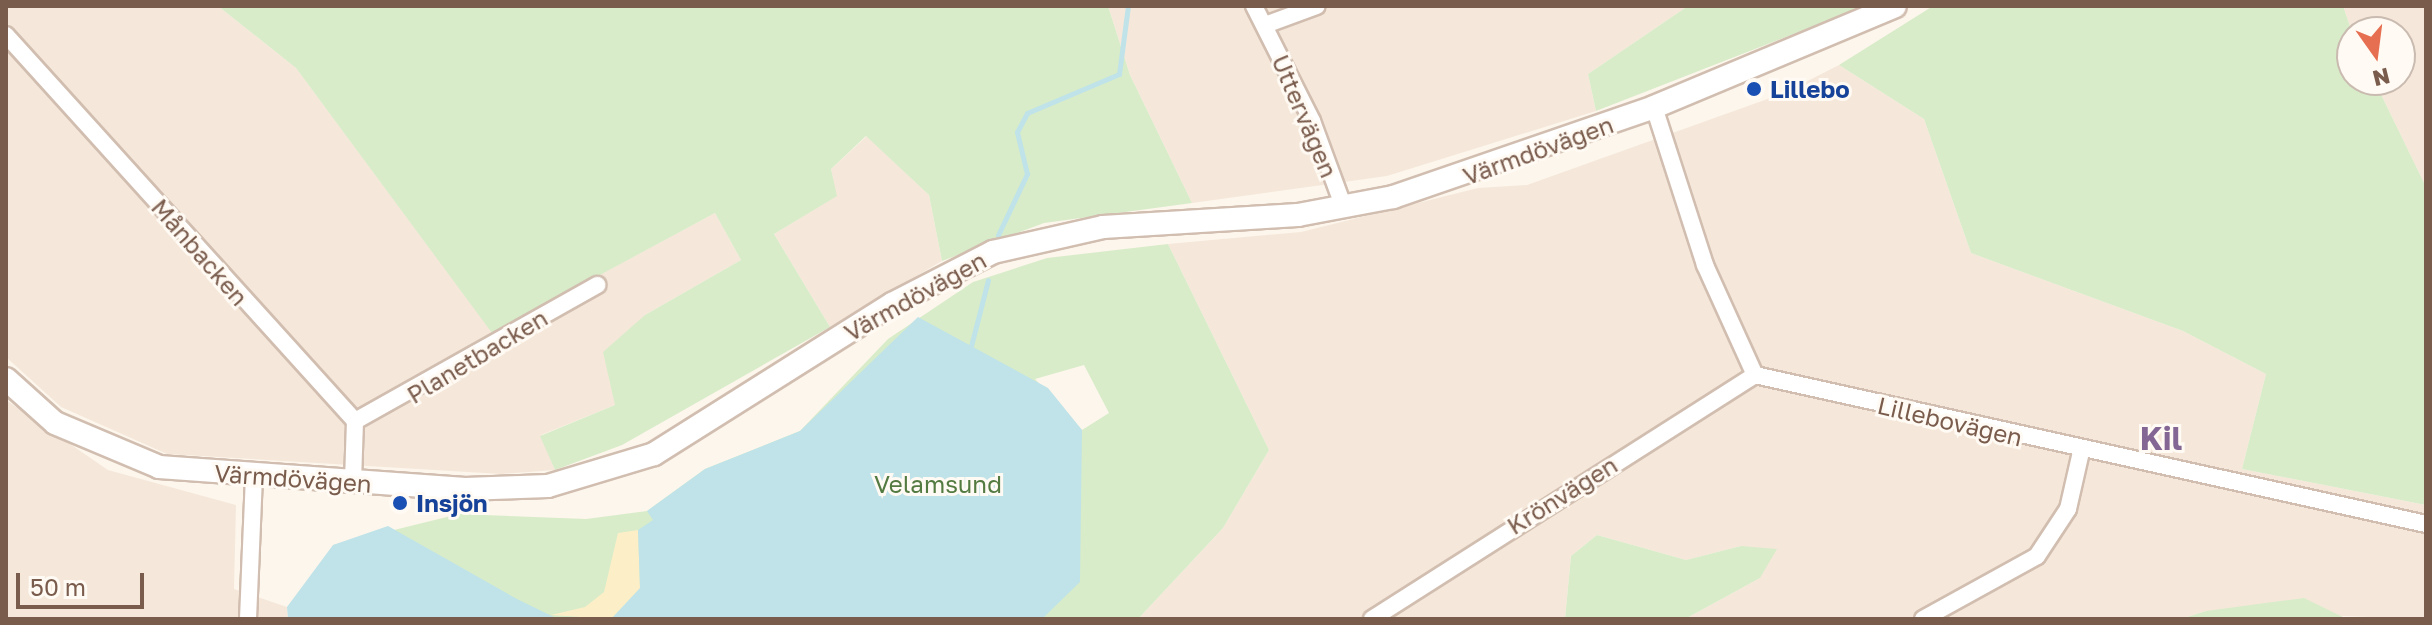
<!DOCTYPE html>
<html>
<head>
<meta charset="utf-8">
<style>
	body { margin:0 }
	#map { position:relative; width:2432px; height:625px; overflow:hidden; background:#fdf6ec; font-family:"Golos Text",sans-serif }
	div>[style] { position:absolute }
	.residential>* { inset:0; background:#f5e8da }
	.green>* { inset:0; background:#d8ecc9 }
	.sand>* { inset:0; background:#fcefc7 }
	.water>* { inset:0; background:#bfe3e8 }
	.stream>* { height:5px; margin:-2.5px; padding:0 2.5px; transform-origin:2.5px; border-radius:2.5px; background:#bfe3e8 }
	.roads { filter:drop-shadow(2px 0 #d1beb0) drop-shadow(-2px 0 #d1beb0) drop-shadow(0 2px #d1beb0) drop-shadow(0 -2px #d1beb0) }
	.minor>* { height:16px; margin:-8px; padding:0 8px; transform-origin:8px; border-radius:8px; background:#fff }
	.secondary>* { height:22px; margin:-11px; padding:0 11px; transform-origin:11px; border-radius:11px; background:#fff }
	.dots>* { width:22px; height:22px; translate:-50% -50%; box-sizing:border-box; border:4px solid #fffaf3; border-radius:50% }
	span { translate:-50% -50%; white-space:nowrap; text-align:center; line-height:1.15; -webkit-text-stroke:6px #fffaf3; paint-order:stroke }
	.transit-label { font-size:24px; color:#164399; font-weight:700 }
	.left { translate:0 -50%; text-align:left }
	.street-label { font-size:24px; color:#7a5c4d }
	.park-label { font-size:24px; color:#537a41 }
	.district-label { font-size:32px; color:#846695; font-weight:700 }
	.frame { position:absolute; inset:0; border:8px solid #7a5c4d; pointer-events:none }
	.north { position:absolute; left:2336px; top:16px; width:80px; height:80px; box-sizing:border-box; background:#fffaf3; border:2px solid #cabbb1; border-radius:50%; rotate:166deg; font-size:22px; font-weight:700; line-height:32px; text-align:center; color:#7a5c4d }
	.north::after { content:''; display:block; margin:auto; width:28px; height:36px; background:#e76f51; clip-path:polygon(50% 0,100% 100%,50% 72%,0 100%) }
	.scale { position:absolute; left:16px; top:573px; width:128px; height:36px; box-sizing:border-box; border:4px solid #7a5c4d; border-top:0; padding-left:10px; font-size:24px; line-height:28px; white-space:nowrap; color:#7a5c4d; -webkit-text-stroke:6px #fffaf3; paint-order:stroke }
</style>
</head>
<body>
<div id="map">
	<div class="residential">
		<div style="clip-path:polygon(6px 6px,218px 6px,296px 68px,492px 332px,715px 213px,741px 260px,645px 315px,615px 405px,541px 435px,555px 470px,501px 474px,167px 454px,61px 407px,6px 357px)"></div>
		<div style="clip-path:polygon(1108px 6px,1688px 6px,1588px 74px,1596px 111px,1387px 176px,1192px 203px,1130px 75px)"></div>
		<div style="clip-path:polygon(2343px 6px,2426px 6px,2426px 187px,2374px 80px,2400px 80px,2400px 32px,2352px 32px)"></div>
		<div style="clip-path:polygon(1839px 65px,1924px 119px,1971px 253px,2183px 331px,2266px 374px,2242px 469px,2426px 505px,2426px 619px,2206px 611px,2181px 619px,1685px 619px,1760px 578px,1741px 546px,1686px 560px,1597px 535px,1571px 556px,1565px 619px,1138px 619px,1223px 528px,1269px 450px,1168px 244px,1301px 232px,1478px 188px,1527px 185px,1784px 93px)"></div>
		<div style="clip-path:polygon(867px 136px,929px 195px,942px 261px,830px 327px,774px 234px,836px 196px,831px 169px)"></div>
		<div style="clip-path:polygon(6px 400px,108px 470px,236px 505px,234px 589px,287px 607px,288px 619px,6px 619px)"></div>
	</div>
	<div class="green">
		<div style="clip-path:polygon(218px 6px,1108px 6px,1130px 75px,1192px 203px,1044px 223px,942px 261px,929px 195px,866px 136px,831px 169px,837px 196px,774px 234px,830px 327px,622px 445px,555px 470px,540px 436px,615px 405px,603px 352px,645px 315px,741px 260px,715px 213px,492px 333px,296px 68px)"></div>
		<div style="clip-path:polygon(1688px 6px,1865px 6px,1596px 111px,1588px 74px)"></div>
		<div style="clip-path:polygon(1933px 6px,2343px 6px,2352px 32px,2352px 80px,2374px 80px,2426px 187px,2426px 505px,2242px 469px,2266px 374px,2183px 331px,1971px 253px,1924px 119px,1839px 65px)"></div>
		<div style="clip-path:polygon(evenodd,1168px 244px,1269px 450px,1223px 528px,1138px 619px,339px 619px,333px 545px,459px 514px,586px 519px,647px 511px,705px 469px,800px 431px,888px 339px,973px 282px,1047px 258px,1168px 244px,1084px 365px,1109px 413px,1082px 430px,1035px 379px,1084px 365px)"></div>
		<div style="clip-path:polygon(1597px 535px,1686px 560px,1741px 546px,1777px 549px,1760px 578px,1685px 619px,1565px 619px,1571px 556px)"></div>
		<div style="clip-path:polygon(2304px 598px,2347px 619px,2181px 619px,2206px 611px)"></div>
	</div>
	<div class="sand">
		<div style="clip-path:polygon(638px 530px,640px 588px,627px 607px,611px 619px,551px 615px,585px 607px,604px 592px,618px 533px)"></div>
	</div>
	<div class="water">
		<div style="clip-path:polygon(918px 317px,1048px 388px,1082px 430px,1080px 582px,1042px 619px,611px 619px,640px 588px,638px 530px,653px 520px,647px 511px,705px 469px,800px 431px)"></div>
		<div style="clip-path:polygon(388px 526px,517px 599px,558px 619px,288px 619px,287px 607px,333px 545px)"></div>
	</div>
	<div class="stream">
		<div style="left:998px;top:235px;width:68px;rotate:-64.6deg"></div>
		<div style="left:1027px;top:174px;width:43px;rotate:-103.4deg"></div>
		<div style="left:1017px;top:132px;width:21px;rotate:-62deg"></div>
		<div style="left:1027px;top:113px;width:100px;rotate:-23deg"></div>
		<div style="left:1119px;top:74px;width:69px;rotate:-82.5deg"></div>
		<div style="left:970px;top:350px;width:72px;rotate:-75.6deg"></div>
	</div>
	<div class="roads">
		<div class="minor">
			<div style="left:1254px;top:6px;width:129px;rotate:63.2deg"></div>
			<div style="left:1312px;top:121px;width:93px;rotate:69.8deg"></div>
			<div style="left:1265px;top:25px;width:55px;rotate:-20.1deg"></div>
			<div style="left:6px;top:35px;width:520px;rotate:47.88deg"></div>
			<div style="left:355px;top:421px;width:61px;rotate:91.9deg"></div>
			<div style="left:1654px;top:107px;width:166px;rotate:72.1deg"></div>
			<div style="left:1705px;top:265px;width:121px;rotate:65.6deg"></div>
			<div style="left:1755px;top:375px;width:687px;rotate:12.52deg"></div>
			<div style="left:355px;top:421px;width:278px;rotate:-29.3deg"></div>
			<div style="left:248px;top:619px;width:142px;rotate:-87.6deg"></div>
			<div style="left:1372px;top:619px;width:454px;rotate:-32.5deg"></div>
			<div style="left:1923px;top:619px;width:130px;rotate:-28.9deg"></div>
			<div style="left:2037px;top:556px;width:56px;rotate:-56.6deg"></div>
			<div style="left:2068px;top:509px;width:58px;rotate:-77.2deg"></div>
		</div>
		<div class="secondary">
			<div style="left:6px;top:379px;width:66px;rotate:41.9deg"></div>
			<div style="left:55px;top:423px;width:113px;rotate:22.9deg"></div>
			<div style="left:159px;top:467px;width:307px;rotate:4.1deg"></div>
			<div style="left:465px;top:489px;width:83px;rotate:-2.1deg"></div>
			<div style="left:548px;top:486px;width:111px;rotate:-16.8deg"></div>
			<div style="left:654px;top:454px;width:281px;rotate:-32.2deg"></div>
			<div style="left:892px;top:304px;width:114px;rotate:-27.2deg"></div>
			<div style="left:993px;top:252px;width:113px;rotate:-12.8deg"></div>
			<div style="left:1103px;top:227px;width:195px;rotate:-3.5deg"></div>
			<div style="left:1298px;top:215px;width:97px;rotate:-10.7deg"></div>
			<div style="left:1393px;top:197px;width:276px;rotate:-19deg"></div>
			<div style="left:1654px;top:107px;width:261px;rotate:-22.7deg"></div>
		</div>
	</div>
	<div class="dots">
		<div style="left:1754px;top:89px;background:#1a4fb4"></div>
		<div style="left:400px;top:503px;background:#1a4fb4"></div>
	</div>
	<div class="transit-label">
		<span class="left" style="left:1770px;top:89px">Lillebo</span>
		<span class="left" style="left:416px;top:503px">Insjön</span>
	</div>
	<div class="street-label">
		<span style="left:1305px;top:116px;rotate:67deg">Uttervägen</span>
		<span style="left:1538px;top:150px;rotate:-20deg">Värmdövägen</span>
		<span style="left:200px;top:252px;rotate:49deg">Månbacken</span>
		<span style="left:915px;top:296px;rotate:-29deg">Värmdövägen</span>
		<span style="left:477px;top:356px;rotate:-31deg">Planetbacken</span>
		<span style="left:1950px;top:421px;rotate:13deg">Lillebovägen</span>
		<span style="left:293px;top:478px;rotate:4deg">Värmdövägen</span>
		<span style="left:1562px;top:495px;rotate:-32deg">Krönvägen</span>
	</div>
	<div class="park-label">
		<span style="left:938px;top:484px">Velamsund</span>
	</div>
	<div class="district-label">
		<span style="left:2161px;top:438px">Kil</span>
	</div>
	<div class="frame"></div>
	<div class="north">N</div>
	<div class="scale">50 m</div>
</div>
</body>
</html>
